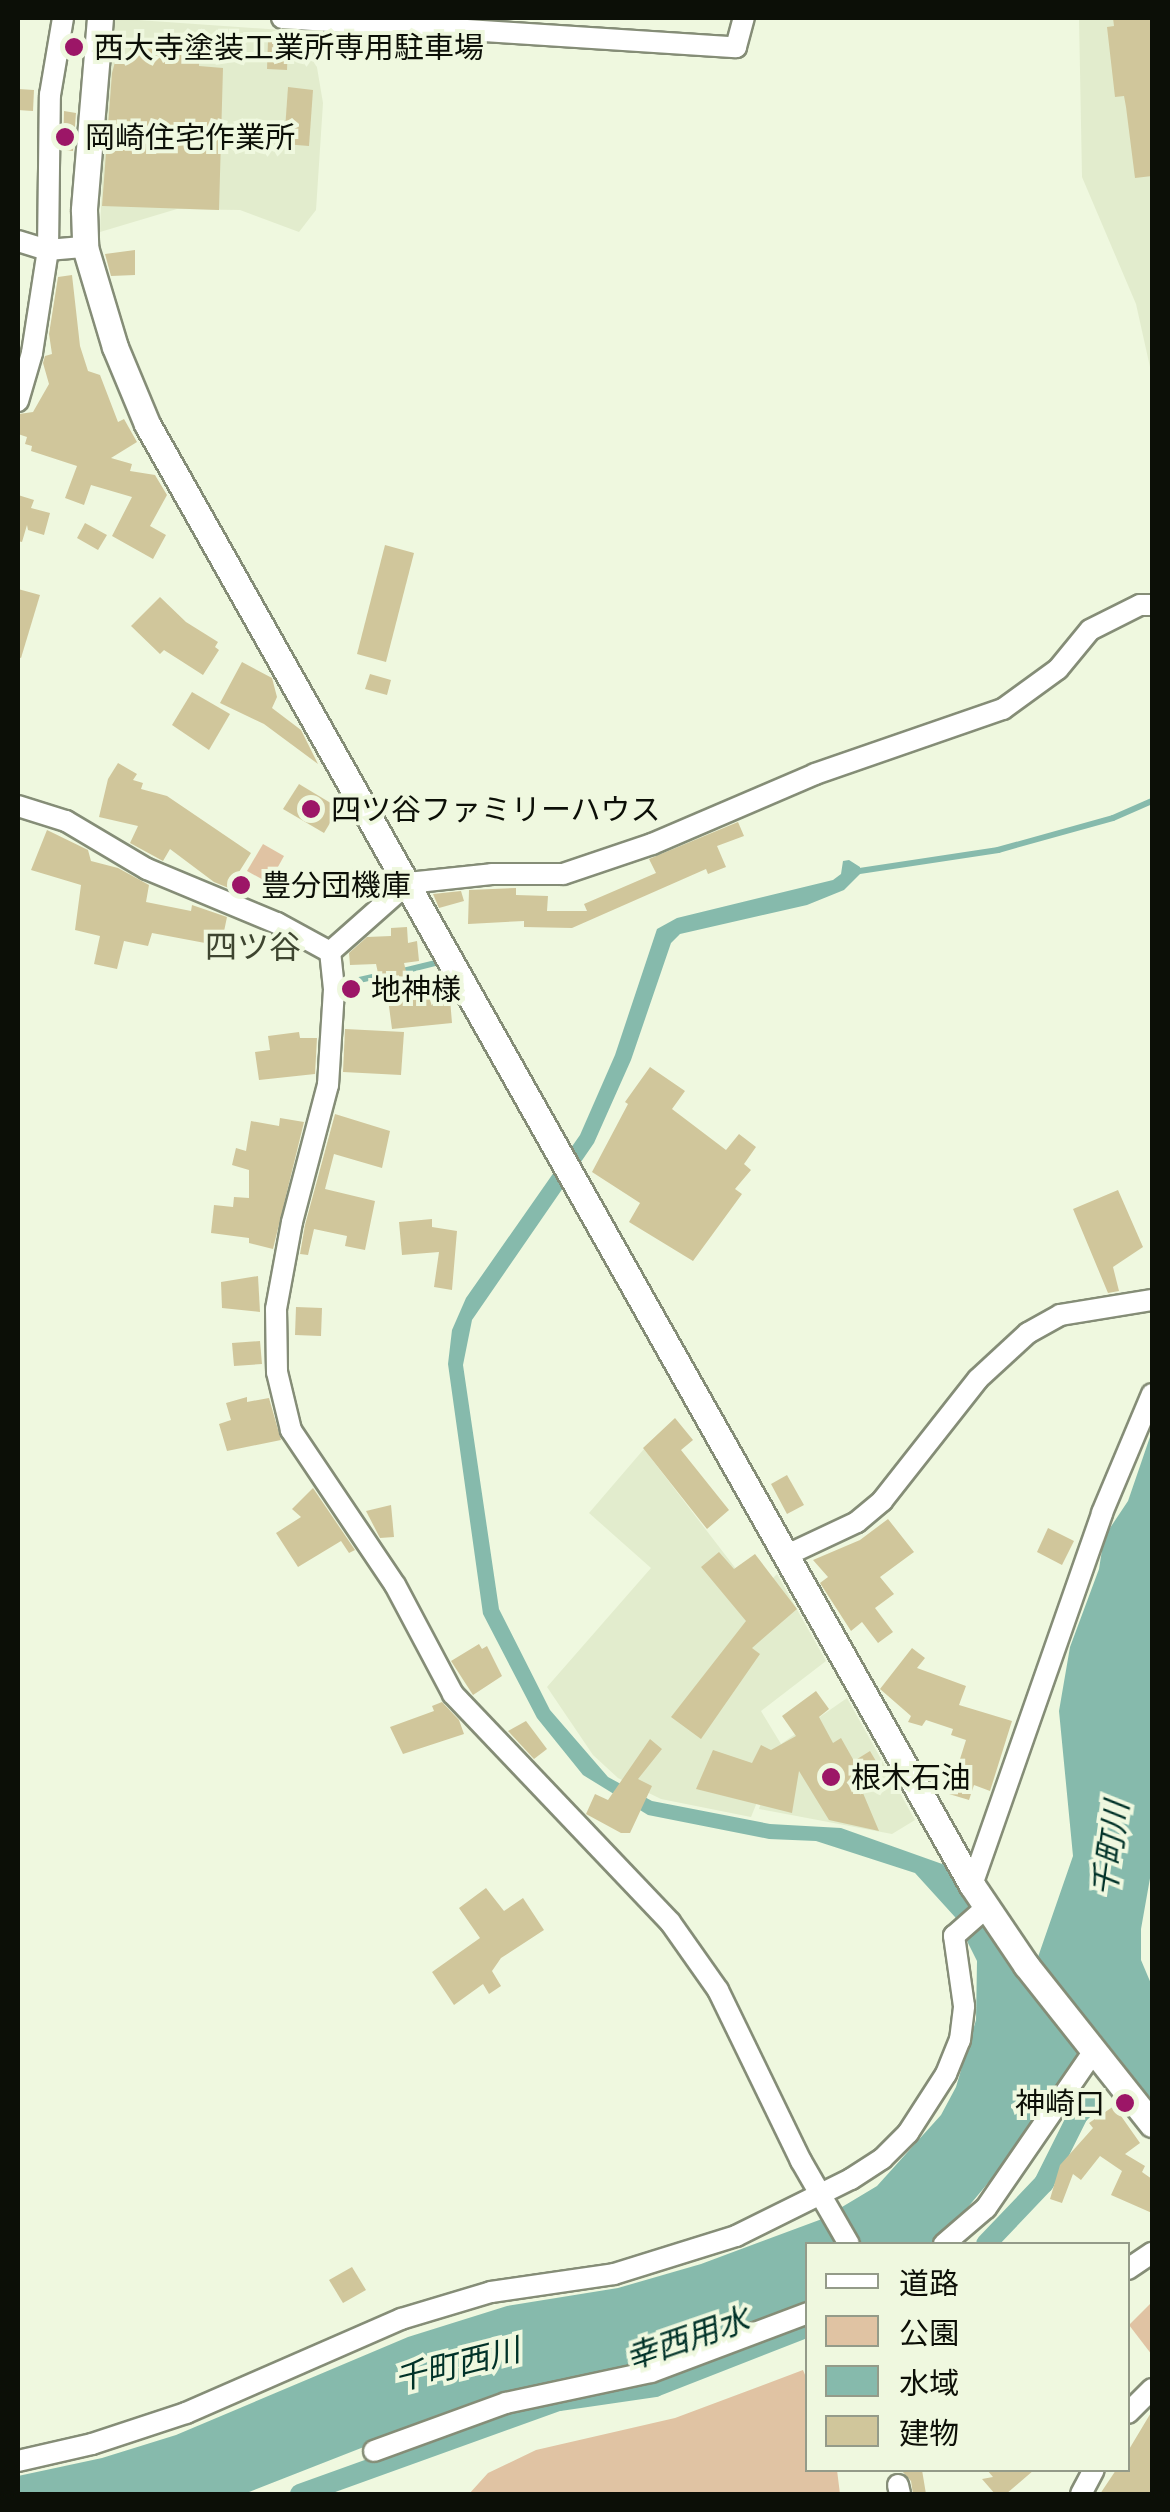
<!DOCTYPE html>
<html>
<head>
<meta charset="utf-8">
<style>
	body { margin:0 }
	#map { position:relative; width:1170px; height:2512px; overflow:hidden; background:#eff8df; font-family:"PT Serif","Noto Sans JP",serif }
	div>[style] { position:absolute }
	.built>* { inset:0; background:#e2eccd }
	.green>* { inset:0; background:#e0c3a3 }
	.water>* { inset:0; background:#86baac }
	.stream>* { height:6px; margin:-3px; padding:0 3px; transform-origin:3px; border-radius:3px; background:#86baac }
	.canal>* { height:20px; margin:-10px; padding:0 10px; transform-origin:10px; border-radius:10px; background:#86baac }
	.building>* { inset:0; background:#d0c69b }
	.roads { filter:drop-shadow(2px 0 #858d77) drop-shadow(-2px 0 #858d77) drop-shadow(0 2px #858d77) drop-shadow(0 -2px #858d77) }
	.minor>* { height:20px; margin:-10px; padding:0 10px; transform-origin:10px; border-radius:10px; background:#fff }
	.tertiary>* { height:25px; margin:-12.5px; padding:0 12.5px; transform-origin:12.5px; border-radius:12.5px; background:#fff }
	.dots>* { width:28px; height:28px; translate:-50% -50%; box-sizing:border-box; border:5px solid #eff8df; border-radius:50% }
	span { translate:-50% -50%; white-space:nowrap; text-align:center; line-height:1.15; -webkit-text-stroke:8px #eff8df; paint-order:stroke }
	.poi-label { font-size:30px; color:#0c0f07 }
	.left { translate:0 -50%; text-align:left }
	.right { translate:-100% -50%; text-align:right }
	.neighbourhood-label { font-size:32px; color:#3e4530 }
	.water-label { font-size:32px; color:#003228; font-style:italic }
	.frame { position:absolute; inset:0; border:20px solid #0c0f07; pointer-events:none }
	.legend { position:absolute; left:805px; top:2242px; width:325px; height:230px; box-sizing:border-box; background:#eff8df; border:2px solid #949b89; margin:0; padding:12px 18px; list-style:none; font-size:30px; color:#0c0f07 }
	.legend li { display:flex; align-items:center; gap:20px; height:50px }
	.legend b { width:50px; border:2px solid #949b89 }
</style>
</head>
<body>
<div id="map">
	<div class="built">
		<div style="clip-path:polygon(109px 18px,311px 32px,323px 103px,316px 210px,299px 232px,240px 210px,177px 209px,100px 232px)"></div>
		<div style="clip-path:polygon(1079px 18px,1152px 18px,1152px 376px,1136px 304px,1082px 177px)"></div>
		<div style="clip-path:polygon(644px 1449px,756px 1595px,777px 1574px,826px 1661px,761px 1711px,781px 1744px,847px 1698px,915px 1820px,892px 1834px,759px 1809px,777px 1753px,751px 1817px,661px 1799px,618px 1778px,593px 1755px,547px 1687px,651px 1568px,589px 1513px)"></div>
	</div>
	<div class="green">
		<div style="clip-path:polygon(263px 844px,284px 856px,269px 883px,247px 871px)"></div>
		<div style="clip-path:polygon(1152px 2302px,1152px 2355px,1129px 2325px)"></div>
		<div style="clip-path:polygon(803px 2370px,808px 2382px,808px 2470px,837px 2470px,840px 2494px,469px 2494px,488px 2473px,536px 2450px,675px 2418px)"></div>
	</div>
	<div class="water">
		<div style="clip-path:polygon(849px 860px,860px 867px,860px 874px,844px 890px,807px 905px,680px 934px,671px 943px,631px 1060px,594px 1143px,472px 1320px,463px 1365px,499px 1609px,550px 1710px,608px 1777px,652px 1801px,770px 1824px,841px 1828px,945px 1865px,1021px 1982px,1038px 1957px,1073px 1856px,1059px 1711px,1070px 1647px,1099px 1569px,1104px 1537px,1128px 1501px,1152px 1431px,1152px 1867px,1141px 1929px,1141px 1960px,1152px 1986px,1152px 2100px,1095px 2028px,993px 2177px,953px 2225px,930px 2244px,808px 2244px,807px 2304px,643px 2367px,374px 2443px,244px 2494px,18px 2494px,18px 2476px,102px 2458px,176px 2435px,408px 2337px,507px 2306px,618px 2288px,701px 2264px,822px 2219px,877px 2186px,941px 2115px,956px 2087px,976px 2020px,977px 1961px,955px 1917px,915px 1873px,816px 1841px,769px 1839px,648px 1815px,583px 1775px,537px 1718px,483px 1614px,448px 1364px,452px 1330px,466px 1298px,580px 1135px,615px 1055px,657px 929px,677px 918px,833px 880px,841px 874px,843px 861px)"></div>
	</div>
	<div class="stream">
		<div style="left:853px;top:872px;width:147px;rotate:-8.6deg"></div>
		<div style="left:998px;top:850px;width:119px;rotate:-15.5deg"></div>
		<div style="left:1113px;top:818px;width:43px;rotate:-23.6deg"></div>
		<div style="left:399px;top:972px;width:38px;rotate:-14deg"></div>
		<div style="left:346px;top:983px;width:41px;rotate:-12.7deg"></div>
	</div>
	<div class="canal">
		<div style="left:986px;top:2244px;width:84px;rotate:-46.4deg"></div>
		<div style="left:1044px;top:2183px;width:76px;rotate:-63.4deg"></div>
		<div style="left:1078px;top:2115px;width:17px;rotate:-45deg"></div>
		<div style="left:300px;top:2494px;width:275px;rotate:-19.8deg"></div>
		<div style="left:559px;top:2401px;width:97px;rotate:-8.3deg"></div>
		<div style="left:655px;top:2387px;width:164px;rotate:-21.4deg"></div>
	</div>
	<div class="building">
		<div style="clip-path:polygon(1113px 18px,1152px 18px,1152px 176px,1135px 178px,1126px 107px,1124px 96px,1115px 97px,1107px 27px,1114px 26px)"></div>
		<div style="clip-path:polygon(268px 41px,288px 42px,287px 70px,267px 69px)"></div>
		<div style="clip-path:polygon(130px 48px,199px 51px,199px 66px,223px 68px,219px 210px,102px 206px,112px 73px,115px 62px,129px 63px)"></div>
		<div style="clip-path:polygon(288px 87px,313px 90px,309px 146px,284px 144px)"></div>
		<div style="clip-path:polygon(18px 89px,34px 90px,33px 111px,18px 110px)"></div>
		<div style="clip-path:polygon(64px 111px,76px 113px,73px 151px,63px 150px)"></div>
		<div style="clip-path:polygon(135px 250px,135px 275px,111px 276px,105px 254px)"></div>
		<div style="clip-path:polygon(72px 275px,80px 346px,88px 371px,100px 375px,118px 422px,124px 419px,137px 442px,111px 458px,132px 464px,130px 471px,155px 475px,167px 495px,150px 526px,166px 535px,153px 559px,112px 536px,132px 497px,91px 485px,84px 505px,65px 498px,77px 466px,31px 451px,32px 446px,25px 444px,27px 437px,18px 434px,19px 414px,33px 412px,49px 384px,43px 363px,45px 356px,52px 354px,49px 334px,58px 277px)"></div>
		<div style="clip-path:polygon(18px 495px,34px 500px,31px 508px,50px 513px,44px 535px,28px 530px,27px 525px,22px 542px,18px 541px)"></div>
		<div style="clip-path:polygon(85px 523px,107px 535px,98px 550px,77px 538px)"></div>
		<div style="clip-path:polygon(385px 545px,414px 553px,386px 662px,357px 654px)"></div>
		<div style="clip-path:polygon(18px 589px,40px 595px,21px 658px,18px 657px)"></div>
		<div style="clip-path:polygon(160px 597px,186px 622px,218px 642px,215px 647px,219px 650px,203px 675px,164px 650px,160px 654px,131px 626px)"></div>
		<div style="clip-path:polygon(242px 662px,272px 678px,277px 697px,272px 708px,301px 730px,318px 764px,264px 724px,220px 703px)"></div>
		<div style="clip-path:polygon(370px 674px,391px 680px,387px 695px,365px 689px)"></div>
		<div style="clip-path:polygon(192px 692px,230px 714px,209px 750px,172px 725px)"></div>
		<div style="clip-path:polygon(118px 763px,137px 774px,133px 780px,143px 783px,141px 789px,167px 796px,251px 853px,239px 872px,252px 879px,243px 894px,214px 882px,170px 849px,163px 861px,130px 843px,138px 826px,99px 817px,108px 779px)"></div>
		<div style="clip-path:polygon(299px 784px,339px 808px,324px 833px,283px 809px)"></div>
		<div style="clip-path:polygon(738px 822px,744px 836px,717px 846px,726px 867px,708px 874px,706px 869px,572px 928px,524px 927px,524px 921px,468px 924px,469px 890px,516px 888px,516px 895px,548px 896px,547px 911px,587px 911px,584px 904px,656px 873px,649px 859px)"></div>
		<div style="clip-path:polygon(47px 830px,88px 850px,91px 861px,118px 868px,149px 885px,146px 902px,191px 911px,192px 905px,227px 917px,221px 946px,152px 933px,148px 946px,124px 941px,117px 969px,94px 964px,100px 936px,75px 930px,81px 885px,31px 870px)"></div>
		<div style="clip-path:polygon(461px 891px,464px 901px,439px 908px,433px 894px)"></div>
		<div style="clip-path:polygon(407px 927px,408px 943px,417px 941px,419px 961px,404px 963px,413px 1000px,450px 999px,452px 1023px,392px 1029px,388px 999px,384px 1000px,376px 964px,350px 965px,349px 953px,367px 937px,391px 936px,391px 928px)"></div>
		<div style="clip-path:polygon(345px 1029px,404px 1032px,401px 1075px,343px 1072px)"></div>
		<div style="clip-path:polygon(299px 1032px,300px 1038px,317px 1038px,315px 1074px,259px 1080px,255px 1052px,270px 1050px,268px 1036px)"></div>
		<div style="clip-path:polygon(650px 1067px,685px 1091px,672px 1109px,726px 1150px,739px 1134px,756px 1147px,744px 1164px,751px 1170px,735px 1189px,742px 1194px,693px 1261px,629px 1222px,640px 1203px,592px 1172px,628px 1104px,625px 1102px)"></div>
		<div style="clip-path:polygon(335px 1114px,390px 1131px,382px 1168px,334px 1154px,325px 1189px,375px 1201px,365px 1250px,345px 1246px,347px 1236px,314px 1229px,308px 1255px,300px 1254px,305px 1225px)"></div>
		<div style="clip-path:polygon(280px 1118px,304px 1122px,273px 1249px,249px 1243px,249px 1238px,211px 1233px,214px 1205px,233px 1207px,234px 1197px,249px 1198px,249px 1170px,232px 1165px,236px 1148px,246px 1151px,251px 1121px,279px 1126px)"></div>
		<div style="clip-path:polygon(1118px 1190px,1143px 1247px,1113px 1267px,1119px 1291px,1108px 1293px,1073px 1209px)"></div>
		<div style="clip-path:polygon(432px 1219px,432px 1227px,457px 1231px,452px 1290px,434px 1287px,439px 1252px,402px 1255px,399px 1222px)"></div>
		<div style="clip-path:polygon(258px 1276px,260px 1312px,222px 1308px,221px 1282px)"></div>
		<div style="clip-path:polygon(296px 1307px,322px 1308px,321px 1336px,295px 1335px)"></div>
		<div style="clip-path:polygon(260px 1341px,262px 1364px,234px 1366px,232px 1343px)"></div>
		<div style="clip-path:polygon(247px 1397px,247px 1402px,269px 1398px,281px 1440px,227px 1451px,219px 1424px,231px 1420px,226px 1403px)"></div>
		<div style="clip-path:polygon(675px 1418px,693px 1440px,681px 1450px,729px 1510px,707px 1529px,643px 1448px)"></div>
		<div style="clip-path:polygon(787px 1475px,804px 1505px,787px 1514px,771px 1484px)"></div>
		<div style="clip-path:polygon(313px 1488px,355px 1550px,349px 1553px,341px 1541px,298px 1567px,276px 1533px,301px 1517px,292px 1509px)"></div>
		<div style="clip-path:polygon(391px 1505px,394px 1537px,380px 1538px,366px 1511px)"></div>
		<div style="clip-path:polygon(888px 1519px,914px 1552px,880px 1577px,894px 1594px,875px 1608px,893px 1632px,878px 1643px,862px 1622px,851px 1631px,820px 1583px,828px 1577px,813px 1560px,860px 1540px)"></div>
		<div style="clip-path:polygon(1048px 1528px,1074px 1541px,1062px 1565px,1037px 1552px)"></div>
		<div style="clip-path:polygon(719px 1552px,734px 1569px,755px 1554px,797px 1609px,752px 1648px,760px 1654px,701px 1739px,671px 1717px,746px 1621px,701px 1567px)"></div>
		<div style="clip-path:polygon(479px 1644px,482px 1649px,487px 1646px,502px 1676px,473px 1695px,451px 1661px)"></div>
		<div style="clip-path:polygon(912px 1648px,925px 1658px,917px 1668px,966px 1686px,959px 1705px,1012px 1721px,990px 1791px,974px 1785px,969px 1800px,949px 1794px,966px 1740px,951px 1735px,953px 1729px,926px 1720px,922px 1726px,908px 1722px,911px 1716px,880px 1689px)"></div>
		<div style="clip-path:polygon(816px 1691px,829px 1709px,819px 1717px,833px 1743px,841px 1738px,854px 1761px,870px 1751px,883px 1773px,860px 1786px,879px 1831px,829px 1820px,799px 1771px,792px 1813px,696px 1789px,713px 1750px,752px 1763px,761px 1745px,771px 1750px,796px 1736px,782px 1716px)"></div>
		<div style="clip-path:polygon(442px 1702px,459px 1720px,464px 1734px,403px 1754px,390px 1727px,434px 1711px,432px 1706px)"></div>
		<div style="clip-path:polygon(526px 1721px,547px 1749px,534px 1759px,508px 1731px)"></div>
		<div style="clip-path:polygon(650px 1739px,662px 1749px,638px 1779px,652px 1786px,630px 1833px,621px 1833px,586px 1814px,595px 1794px,608px 1800px)"></div>
		<div style="clip-path:polygon(486px 1888px,504px 1911px,523px 1898px,544px 1930px,501px 1958px,492px 1971px,501px 1986px,489px 1994px,483px 1984px,454px 2005px,432px 1972px,480px 1938px,459px 1908px)"></div>
		<div style="clip-path:polygon(1114px 2106px,1140px 2143px,1125px 2154px,1145px 2166px,1142px 2172px,1152px 2179px,1152px 2213px,1111px 2195px,1122px 2171px,1100px 2156px,1081px 2180px,1073px 2174px,1062px 2203px,1050px 2199px,1060px 2165px,1093px 2128px,1089px 2123px)"></div>
		<div style="clip-path:polygon(352px 2267px,366px 2290px,343px 2303px,329px 2280px)"></div>
		<div style="clip-path:polygon(1152px 2411px,1152px 2494px,1100px 2494px,1116px 2470px,1128px 2470px,1128px 2451px)"></div>
		<div style="clip-path:polygon(901px 2470px,922px 2470px,926px 2494px,913px 2494px,911px 2481px)"></div>
		<div style="clip-path:polygon(987px 2470px,1034px 2470px,1006px 2494px,995px 2494px,982px 2479px,993px 2477px)"></div>
	</div>
	<div class="roads">
		<div class="minor">
			<div style="left:282px;top:18px;width:455px;rotate:3.7deg"></div>
			<div style="left:736px;top:47px;width:30px;rotate:-75deg"></div>
			<div style="left:18px;top:241px;width:31px;rotate:17deg"></div>
			<div style="left:48px;top:250px;width:37px;rotate:-5deg"></div>
			<div style="left:18px;top:401px;width:50px;rotate:-73.7deg"></div>
			<div style="left:32px;top:353px;width:104px;rotate:-81.2deg"></div>
			<div style="left:48px;top:250px;width:155px;rotate:-89.3deg"></div>
			<div style="left:50px;top:95px;width:78px;rotate:-80.4deg"></div>
			<div style="left:18px;top:806px;width:50px;rotate:17.4deg"></div>
			<div style="left:66px;top:821px;width:94px;rotate:30.7deg"></div>
			<div style="left:147px;top:869px;width:141px;rotate:22.6deg"></div>
			<div style="left:277px;top:923px;width:60px;rotate:28.7deg"></div>
			<div style="left:787px;top:1555px;width:77px;rotate:-25.2deg"></div>
			<div style="left:857px;top:1522px;width:33px;rotate:-40deg"></div>
			<div style="left:882px;top:1501px;width:155px;rotate:-51.8deg"></div>
			<div style="left:978px;top:1379px;width:68px;rotate:-42.6deg"></div>
			<div style="left:1028px;top:1333px;width:37px;rotate:-29deg"></div>
			<div style="left:1060px;top:1315px;width:93px;rotate:-9.3deg"></div>
			<div style="left:972px;top:1885px;width:394px;rotate:-70.7deg"></div>
			<div style="left:1102px;top:1513px;width:129px;rotate:-67.2deg"></div>
			<div style="left:849px;top:2244px;width:96px;rotate:-120deg"></div>
			<div style="left:801px;top:2161px;width:190px;rotate:-115.9deg"></div>
			<div style="left:718px;top:1990px;width:83px;rotate:-125.2deg"></div>
			<div style="left:670px;top:1922px;width:315px;rotate:-133.6deg"></div>
			<div style="left:453px;top:1694px;width:123px;rotate:-118deg"></div>
			<div style="left:395px;top:1585px;width:187px;rotate:-123.9deg"></div>
			<div style="left:291px;top:1430px;width:60px;rotate:-103.6deg"></div>
			<div style="left:277px;top:1372px;width:63px;rotate:-90.9deg"></div>
			<div style="left:276px;top:1309px;width:88px;rotate:-79.6deg"></div>
			<div style="left:292px;top:1222px;width:142px;rotate:-75.3deg"></div>
			<div style="left:328px;top:1085px;width:96px;rotate:-86.4deg"></div>
			<div style="left:334px;top:989px;width:37px;rotate:-96deg"></div>
			<div style="left:330px;top:952px;width:104px;rotate:-41.5deg"></div>
			<div style="left:408px;top:883px;width:84px;rotate:-6.1deg"></div>
			<div style="left:492px;top:874px;width:71px"></div>
			<div style="left:563px;top:874px;width:94px;rotate:-18.6deg"></div>
			<div style="left:652px;top:844px;width:177px;rotate:-23.2deg"></div>
			<div style="left:815px;top:774px;width:199px;rotate:-19.1deg"></div>
			<div style="left:1003px;top:709px;width:68px;rotate:-36deg"></div>
			<div style="left:1058px;top:669px;width:50px;rotate:-50.6deg"></div>
			<div style="left:1090px;top:630px;width:56px;rotate:-26.6deg"></div>
			<div style="left:1140px;top:605px;width:12px"></div>
			<div style="left:944px;top:2244px;width:55px;rotate:-40.6deg"></div>
			<div style="left:986px;top:2208px;width:191px;rotate:-55.5deg"></div>
			<div style="left:1128px;top:2269px;width:29px;rotate:-34deg"></div>
			<div style="left:1128px;top:2413px;width:34px;rotate:-45deg"></div>
			<div style="left:374px;top:2451px;width:140px;rotate:-20deg"></div>
			<div style="left:506px;top:2403px;width:148px;rotate:-12.1deg"></div>
			<div style="left:651px;top:2372px;width:168px;rotate:-20.6deg"></div>
			<div style="left:18px;top:2461px;width:76px;rotate:-12.9deg"></div>
			<div style="left:92px;top:2444px;width:99px;rotate:-18.3deg"></div>
			<div style="left:186px;top:2413px;width:235px;rotate:-23.6deg"></div>
			<div style="left:401px;top:2319px;width:94px;rotate:-16.7deg"></div>
			<div style="left:491px;top:2292px;width:124px;rotate:-8.3deg"></div>
			<div style="left:614px;top:2274px;width:128px;rotate:-17.3deg"></div>
			<div style="left:736px;top:2236px;width:128px;rotate:-26.4deg"></div>
			<div style="left:851px;top:2179px;width:37px;rotate:-33deg"></div>
			<div style="left:882px;top:2159px;width:37px;rotate:-45deg"></div>
			<div style="left:908px;top:2133px;width:70px;rotate:-57.2deg"></div>
			<div style="left:946px;top:2074px;width:37px;rotate:-68deg"></div>
			<div style="left:960px;top:2040px;width:34px;rotate:-83deg"></div>
			<div style="left:964px;top:2006px;width:71px;rotate:-98.1deg"></div>
			<div style="left:954px;top:1936px;width:45px;rotate:-41.4deg"></div>
			<div style="left:898px;top:2485px;width:9px;rotate:77deg"></div>
			<div style="left:1081px;top:2494px;width:27px;rotate:-62deg"></div>
		</div>
		<div class="tertiary">
			<div style="left:100px;top:18px;width:193px;rotate:94.8deg"></div>
			<div style="left:84px;top:210px;width:37px;rotate:88deg"></div>
			<div style="left:85px;top:247px;width:104px;rotate:73.3deg"></div>
			<div style="left:115px;top:347px;width:83px;rotate:67.4deg"></div>
			<div style="left:147px;top:424px;width:1678px;rotate:60.55deg"></div>
			<div style="left:972px;top:1885px;width:97px;rotate:56deg"></div>
			<div style="left:1026px;top:1965px;width:203px;rotate:51.6deg"></div>
		</div>
	</div>
	<div class="dots">
		<div style="left:74px;top:47px;background:#9c1667"></div>
		<div style="left:65px;top:137px;background:#9c1667"></div>
		<div style="left:311px;top:809px;background:#9c1667"></div>
		<div style="left:241px;top:885px;background:#9c1667"></div>
		<div style="left:351px;top:989px;background:#9c1667"></div>
		<div style="left:831px;top:1777px;background:#9c1667"></div>
		<div style="left:1125px;top:2103px;background:#9c1667"></div>
	</div>
	<div class="poi-label">
		<span class="left" style="left:94px;top:47px">西大寺塗装工業所専用駐車場</span>
		<span class="left" style="left:85px;top:137px">岡崎住宅作業所</span>
		<span class="left" style="left:331px;top:809px">四ツ谷ファミリーハウス</span>
		<span class="left" style="left:261px;top:885px">豊分団機庫</span>
		<span class="left" style="left:371px;top:989px">地神様</span>
		<span class="left" style="left:851px;top:1777px">根木石油</span>
		<span class="right" style="left:1105px;top:2103px">神崎口</span>
	</div>
	<div class="neighbourhood-label">
		<span style="left:253px;top:946px">四ツ谷</span>
	</div>
	<div class="water-label">
		<span style="left:1110px;top:1849px;rotate:-82deg">千町川</span>
		<span style="left:687px;top:2338px;rotate:-19deg">幸西用水</span>
		<span style="left:457px;top:2364px;rotate:-14deg">千町西川</span>
	</div>
	<div class="frame"></div>
	<ul class="legend">
	<li><b style="height:12px;background:#fff"></b>道路</li>
	<li><b style="height:28px;background:#e0c3a3"></b>公園</li>
	<li><b style="height:28px;background:#86baac"></b>水域</li>
	<li><b style="height:28px;background:#d0c69b"></b>建物</li>
	</ul>
</div>
</body>
</html>
